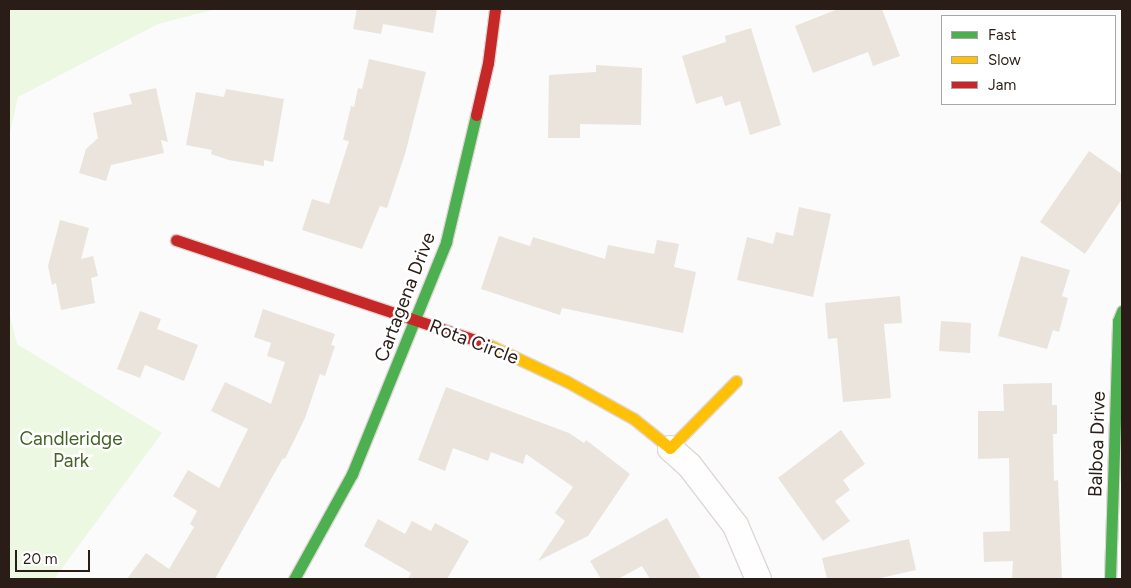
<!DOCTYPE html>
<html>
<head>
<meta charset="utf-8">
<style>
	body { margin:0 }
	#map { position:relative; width:1131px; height:588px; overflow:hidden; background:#fbfbfb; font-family:Figtree,sans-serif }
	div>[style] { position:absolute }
	.green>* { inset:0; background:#ecf8e2 }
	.building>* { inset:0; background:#eae4dc }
	.roads { filter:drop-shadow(1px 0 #dfd8d5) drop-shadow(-1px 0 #dfd8d5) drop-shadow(0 1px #dfd8d5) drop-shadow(0 -1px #dfd8d5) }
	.street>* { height:25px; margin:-12.5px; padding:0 12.5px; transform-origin:12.5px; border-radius:12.5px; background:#fefefe }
	.fast>* { height:11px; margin:-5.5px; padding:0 5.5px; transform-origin:5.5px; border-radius:5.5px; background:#4caf50 }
	.slow>* { height:11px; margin:-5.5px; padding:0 5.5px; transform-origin:5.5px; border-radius:5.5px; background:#ffc107 }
	.jam>* { height:11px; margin:-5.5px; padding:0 5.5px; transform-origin:5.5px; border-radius:5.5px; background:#c62828 }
	span { translate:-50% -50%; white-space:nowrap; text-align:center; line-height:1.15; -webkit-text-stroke:5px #fff; paint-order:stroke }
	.street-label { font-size:19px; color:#2a1d17 }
	.park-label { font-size:19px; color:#466226 }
	.frame { position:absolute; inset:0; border:10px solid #2a1d17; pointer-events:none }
	.legend { position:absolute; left:941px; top:15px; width:175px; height:90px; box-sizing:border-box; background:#fff; border:1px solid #aaa5a2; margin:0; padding:6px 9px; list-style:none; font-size:15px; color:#2a1d17 }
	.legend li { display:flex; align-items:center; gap:10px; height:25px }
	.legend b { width:25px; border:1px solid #aaa5a2 }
	.scale { position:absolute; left:15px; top:550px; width:75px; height:22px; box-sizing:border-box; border:2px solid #2a1d17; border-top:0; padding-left:6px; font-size:15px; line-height:18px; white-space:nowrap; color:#2a1d17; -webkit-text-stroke:4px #fff; paint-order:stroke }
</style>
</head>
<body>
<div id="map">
	<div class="green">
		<div style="clip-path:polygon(9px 9px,216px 9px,158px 24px,18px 97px,9px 137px)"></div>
		<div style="clip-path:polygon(9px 312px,17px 344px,162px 433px,54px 579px,9px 579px)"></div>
	</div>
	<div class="building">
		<div style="clip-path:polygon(357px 9px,437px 9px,433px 33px,383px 24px,381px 34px,353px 29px)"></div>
		<div style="clip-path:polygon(838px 9px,882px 9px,900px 56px,873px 66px,868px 52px,813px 73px,795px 26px)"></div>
		<div style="clip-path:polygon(751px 28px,781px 125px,750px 135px,740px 101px,725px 106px,722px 96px,696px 104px,682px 56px,726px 42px,725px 36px)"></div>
		<div style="clip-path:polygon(369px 59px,426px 72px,405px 154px,387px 208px,380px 206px,362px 249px,302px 230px,312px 199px,329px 204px,349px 141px,343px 140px,351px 106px,354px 107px,358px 88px,362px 89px)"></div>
		<div style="clip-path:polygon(596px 65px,642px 68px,641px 125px,580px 124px,580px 138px,548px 138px,549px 75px,596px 72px)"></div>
		<div style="clip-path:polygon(156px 88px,168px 142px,161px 140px,164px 153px,111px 165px,106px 181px,79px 173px,86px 149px,98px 138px,93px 113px,132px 104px,129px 94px)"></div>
		<div style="clip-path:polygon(226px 89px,284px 99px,273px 162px,264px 160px,264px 166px,229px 160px,211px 154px,212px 150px,186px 145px,196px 92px,224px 97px)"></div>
		<div style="clip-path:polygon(1089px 151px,1122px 174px,1122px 199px,1085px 254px,1040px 222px)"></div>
		<div style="clip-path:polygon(799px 207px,831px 214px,813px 297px,737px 280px,747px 237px,773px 244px,776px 232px,793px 236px)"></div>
		<div style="clip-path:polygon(60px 220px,89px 228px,81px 259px,93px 256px,98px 276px,91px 278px,95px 303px,61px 310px,56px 283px,52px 285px,48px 266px)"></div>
		<div style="clip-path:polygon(499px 236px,530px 246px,533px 237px,605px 259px,608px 245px,654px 254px,657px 240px,679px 244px,674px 267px,696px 272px,683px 333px,562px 308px,560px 315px,481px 289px)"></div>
		<div style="clip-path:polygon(1021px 256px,1070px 270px,1062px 296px,1068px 298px,1059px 332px,1053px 330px,1047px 349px,998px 336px)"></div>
		<div style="clip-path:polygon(900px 296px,902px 323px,884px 324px,891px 398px,843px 402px,837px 338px,828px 339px,825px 303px)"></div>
		<div style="clip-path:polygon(263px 309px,335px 334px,331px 345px,335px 346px,325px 376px,320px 374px,305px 418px,285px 459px,283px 458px,215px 579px,127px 579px,146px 553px,169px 569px,194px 527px,190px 524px,197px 511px,173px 496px,188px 470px,219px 488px,248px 429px,211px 411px,225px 382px,271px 404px,285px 362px,267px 356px,271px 343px,254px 337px)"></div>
		<div style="clip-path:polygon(140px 311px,161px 319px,157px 329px,198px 345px,184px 381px,145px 365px,140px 378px,117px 369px)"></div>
		<div style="clip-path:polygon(941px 321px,971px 323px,970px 353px,939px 351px)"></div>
		<div style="clip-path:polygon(1052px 383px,1052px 405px,1057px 405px,1057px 434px,1053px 434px,1054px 481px,1058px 480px,1062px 579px,1012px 579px,1013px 561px,984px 562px,983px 532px,1010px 531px,1009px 458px,978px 459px,978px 411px,1004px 411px,1003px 384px)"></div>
		<div style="clip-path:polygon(446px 387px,569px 433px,584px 443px,586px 440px,630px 474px,588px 536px,538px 561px,565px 521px,555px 513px,573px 487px,526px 454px,523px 464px,491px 452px,488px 461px,453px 448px,445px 471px,418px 460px)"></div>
		<div style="clip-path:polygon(841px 430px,865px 464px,843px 480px,850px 490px,835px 501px,850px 521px,823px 541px,778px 478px)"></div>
		<div style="clip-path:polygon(667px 518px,701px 579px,650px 579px,642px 566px,618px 579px,601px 579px,590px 561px)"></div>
		<div style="clip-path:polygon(378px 519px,405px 534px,412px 521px,431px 531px,435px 523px,469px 541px,447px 579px,408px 579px,411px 573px,364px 546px)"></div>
		<div style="clip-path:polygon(909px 539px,916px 570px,876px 579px,827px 579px,822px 558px)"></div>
	</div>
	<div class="roads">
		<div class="street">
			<div style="left:670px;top:448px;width:25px;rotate:42deg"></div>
			<div style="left:689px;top:465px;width:76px;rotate:52.5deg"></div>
			<div style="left:735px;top:525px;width:59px;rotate:66.9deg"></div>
		</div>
		<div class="fast">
			<div style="left:294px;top:579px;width:120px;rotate:-61.1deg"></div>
			<div style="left:352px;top:474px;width:250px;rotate:-67.9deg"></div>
			<div style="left:446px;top:242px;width:130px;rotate:-76.7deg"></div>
			<div style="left:1110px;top:579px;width:258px;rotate:-88.2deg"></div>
			<div style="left:1118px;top:321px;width:11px;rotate:-68deg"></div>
		</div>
		<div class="slow">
			<div style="left:487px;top:344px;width:87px;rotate:25.1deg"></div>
			<div style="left:566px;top:381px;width:78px;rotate:29.2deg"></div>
			<div style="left:634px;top:419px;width:46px;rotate:38.9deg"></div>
			<div style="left:670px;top:448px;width:94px;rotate:-45.4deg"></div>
		</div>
		<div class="jam">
			<div style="left:476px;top:115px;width:53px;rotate:-77deg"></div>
			<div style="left:488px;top:63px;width:54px;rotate:-82.6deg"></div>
			<div style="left:176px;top:240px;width:328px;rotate:18.5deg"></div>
		</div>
	</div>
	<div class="street-label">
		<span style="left:405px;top:297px;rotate:-69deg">Cartagena Drive</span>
		<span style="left:474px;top:342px;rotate:21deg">Rota Circle</span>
		<span style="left:1097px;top:444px;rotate:-88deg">Balboa Drive</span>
	</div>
	<div class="park-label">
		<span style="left:71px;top:450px">Candleridge<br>Park</span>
	</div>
	<div class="frame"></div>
	<ul class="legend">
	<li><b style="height:6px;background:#4caf50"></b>Fast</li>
	<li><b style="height:6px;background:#ffc107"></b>Slow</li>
	<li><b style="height:6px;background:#c62828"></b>Jam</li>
	</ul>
	<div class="scale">20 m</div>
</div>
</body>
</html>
